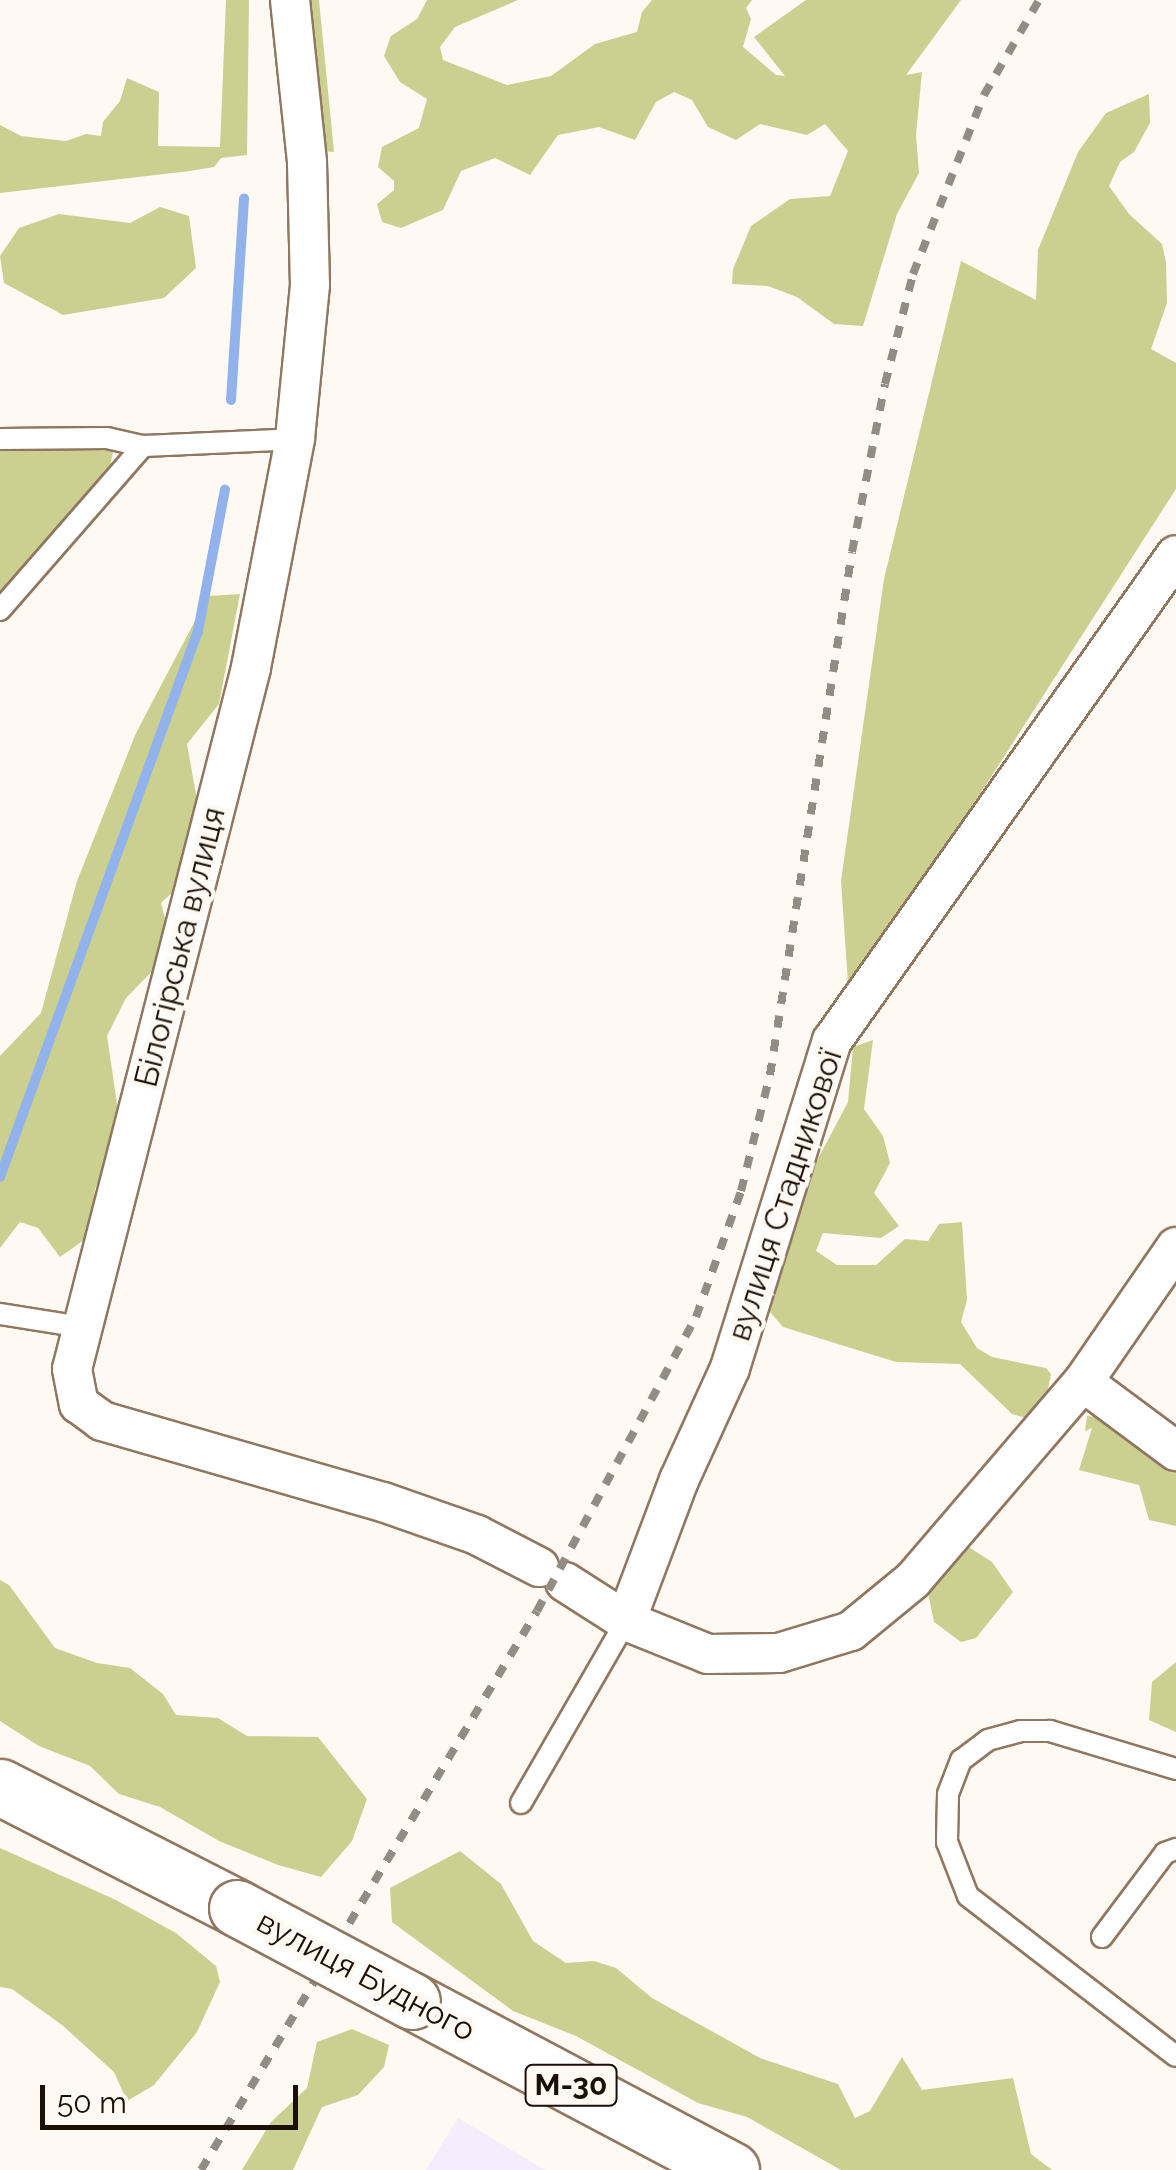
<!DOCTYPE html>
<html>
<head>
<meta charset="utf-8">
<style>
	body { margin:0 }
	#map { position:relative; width:1176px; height:2170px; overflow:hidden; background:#fef9f3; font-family:Raleway,sans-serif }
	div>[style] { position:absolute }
	.industrial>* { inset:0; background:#f5ecfc }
	.green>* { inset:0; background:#cbd091 }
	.stream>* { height:10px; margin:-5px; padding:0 5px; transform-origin:5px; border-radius:5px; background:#92b2ec }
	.roads { filter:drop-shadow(2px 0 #907760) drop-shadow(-2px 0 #907760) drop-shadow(0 2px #907760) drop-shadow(0 -2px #907760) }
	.lane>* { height:20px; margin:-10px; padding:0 10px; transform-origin:10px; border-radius:10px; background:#fff }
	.street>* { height:38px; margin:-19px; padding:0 19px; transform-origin:19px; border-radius:19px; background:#fff }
	.highway>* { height:55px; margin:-27.5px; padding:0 27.5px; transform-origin:27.5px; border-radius:27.5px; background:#fff }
	.rail>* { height:8px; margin-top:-4px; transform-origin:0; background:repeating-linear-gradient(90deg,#938c85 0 12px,transparent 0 24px) }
	.bridges { filter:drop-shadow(2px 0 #907760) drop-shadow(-2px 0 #907760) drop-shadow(0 2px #907760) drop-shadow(0 -2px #907760) }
	.highway-bridge>* { height:55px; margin:-27.5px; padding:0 27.5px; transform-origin:27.5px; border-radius:27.5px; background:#fff }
	span { translate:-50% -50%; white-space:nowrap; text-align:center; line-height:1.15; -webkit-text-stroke:9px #fef9f3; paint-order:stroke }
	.shield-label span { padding:2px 8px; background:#fef9f3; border:2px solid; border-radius:8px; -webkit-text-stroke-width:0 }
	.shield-label { font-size:30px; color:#1a1008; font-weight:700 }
	.street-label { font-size:32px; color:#1a1008 }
	.scale { position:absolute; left:40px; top:2085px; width:258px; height:45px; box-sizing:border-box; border:5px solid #1a1008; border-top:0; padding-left:12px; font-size:30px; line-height:35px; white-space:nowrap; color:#1a1008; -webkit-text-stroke:8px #fef9f3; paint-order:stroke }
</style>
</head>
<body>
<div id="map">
	<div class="industrial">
		<div style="clip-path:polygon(458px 2118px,545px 2170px,426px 2170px)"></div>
	</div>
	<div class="green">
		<div style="clip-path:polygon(226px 0,249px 0,247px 155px,221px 158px,214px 167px,190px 171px,0 193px,0 125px,21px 136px,66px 141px,86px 134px,101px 136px,103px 122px,120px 101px,127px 78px,159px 92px,158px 146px,220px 147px)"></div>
		<div style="clip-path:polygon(306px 0,319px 0,334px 152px,318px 151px)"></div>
		<div style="clip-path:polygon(427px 0,518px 0,455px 27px,440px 47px,443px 60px,507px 85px,551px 76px,595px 44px,637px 32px,642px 12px,652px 0,752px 0,746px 8px,751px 19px,743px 47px,776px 75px,785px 76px,754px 37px,806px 0,961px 0,906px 75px,922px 72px,916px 135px,919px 173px,897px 214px,863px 326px,834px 324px,797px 297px,768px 286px,732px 284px,733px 269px,751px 226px,790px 199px,830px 196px,848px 151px,825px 124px,807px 135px,760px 124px,736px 140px,708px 127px,692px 100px,674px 92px,656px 102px,635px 140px,599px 127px,558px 135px,530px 175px,495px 158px,461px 171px,443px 210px,401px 228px,382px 222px,377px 204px,394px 190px,394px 181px,378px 167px,382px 147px,419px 128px,427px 99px,400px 82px,384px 56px,391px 36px,417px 19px)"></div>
		<div style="clip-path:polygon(1149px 94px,1150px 123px,1134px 152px,1120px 162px,1109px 186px,1129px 214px,1162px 244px,1166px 262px,1167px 303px,1151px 349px,1176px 363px,1176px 489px,849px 998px,841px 881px,884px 579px,961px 261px,1036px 300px,1038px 250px,1078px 152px,1106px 113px)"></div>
		<div style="clip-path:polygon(160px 207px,189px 216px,196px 268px,164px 298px,63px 315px,4px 283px,0 256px,19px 228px,59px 214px,130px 223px)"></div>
		<div style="clip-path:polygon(0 445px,106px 447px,113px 452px,109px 472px,0 597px)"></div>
		<div style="clip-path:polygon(240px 594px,219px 704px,187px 744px,199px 811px,189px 877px,161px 903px,167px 926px,164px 959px,126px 998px,107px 1036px,119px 1117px,110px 1158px,95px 1189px,92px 1221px,84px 1240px,60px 1257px,38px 1228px,20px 1222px,0 1248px,0 1056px,41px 1013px,77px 881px,136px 733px,208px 596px)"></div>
		<div style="clip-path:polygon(873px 1040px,864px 1109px,883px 1136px,890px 1163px,874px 1193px,899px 1226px,881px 1238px,823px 1233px,816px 1251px,837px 1265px,876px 1265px,905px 1239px,928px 1241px,939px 1224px,962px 1222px,967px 1300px,961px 1322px,977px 1348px,992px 1357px,1046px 1368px,1051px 1374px,1045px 1405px,1026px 1418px,1012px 1414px,960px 1364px,896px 1362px,783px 1327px,764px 1305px,785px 1221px,848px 1102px,853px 1047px)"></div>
		<div style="clip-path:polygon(1087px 1416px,1119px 1419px,1176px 1459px,1176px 1526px,1149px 1520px,1139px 1485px,1079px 1470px,1092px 1428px,1085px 1431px)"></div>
		<div style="clip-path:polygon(964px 1544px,992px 1562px,1013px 1592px,976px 1638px,961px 1642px,934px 1622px,928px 1593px,934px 1571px)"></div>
		<div style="clip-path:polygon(0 1580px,9px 1585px,55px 1648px,97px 1663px,130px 1668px,163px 1694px,176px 1715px,218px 1718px,247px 1736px,318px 1737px,367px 1799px,352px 1841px,321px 1877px,278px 1865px,219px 1841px,160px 1807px,119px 1794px,90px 1766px,39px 1746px,0 1721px)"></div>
		<div style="clip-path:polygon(1176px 1662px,1176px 1732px,1149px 1720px,1152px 1682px)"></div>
		<div style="clip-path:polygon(0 1848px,116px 1900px,176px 1933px,216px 1966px,220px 1982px,197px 2032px,154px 2085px,127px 2101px,114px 2072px,62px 2025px,12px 1989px,0 1987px)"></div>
		<div style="clip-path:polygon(460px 1851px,501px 1884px,533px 1941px,566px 1963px,594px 1961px,616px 1968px,652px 1998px,760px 2058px,838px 2084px,855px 2118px,870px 2111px,902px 2057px,922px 2090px,1013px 2078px,1031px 2154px,1052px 2170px,841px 2170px,747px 2117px,698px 2103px,576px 2036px,513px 2011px,392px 1922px,390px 1888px)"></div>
		<div style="clip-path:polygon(352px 2029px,389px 2045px,384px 2067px,358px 2095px,322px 2107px,293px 2170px,242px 2170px,271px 2122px,307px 2088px,317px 2042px)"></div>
	</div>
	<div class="stream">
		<div style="left:231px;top:400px;width:202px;rotate:-86.3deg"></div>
		<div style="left:0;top:1177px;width:581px;rotate:-70.07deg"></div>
		<div style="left:198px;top:631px;width:144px;rotate:-79.2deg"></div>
	</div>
	<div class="roads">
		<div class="lane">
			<div style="left:0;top:439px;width:107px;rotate:-0.5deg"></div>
			<div style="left:107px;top:438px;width:37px;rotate:13deg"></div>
			<div style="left:0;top:610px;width:218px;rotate:-48.9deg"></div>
			<div style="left:143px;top:446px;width:152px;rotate:-2.6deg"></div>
			<div style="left:0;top:1314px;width:83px;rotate:9deg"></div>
			<div style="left:1176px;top:1769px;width:132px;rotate:-163.2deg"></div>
			<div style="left:1050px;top:1731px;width:29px;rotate:180deg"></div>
			<div style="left:1021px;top:1731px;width:34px;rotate:165deg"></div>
			<div style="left:988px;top:1740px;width:34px;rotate:143deg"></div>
			<div style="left:961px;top:1760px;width:36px;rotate:111deg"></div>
			<div style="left:948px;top:1794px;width:48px;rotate:91.2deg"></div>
			<div style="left:947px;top:1842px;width:58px;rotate:68.7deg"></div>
			<div style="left:968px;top:1896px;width:262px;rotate:37.6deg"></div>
			<div style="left:521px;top:1803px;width:210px;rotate:-60deg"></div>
			<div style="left:1102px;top:1937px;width:105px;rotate:-53.1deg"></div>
			<div style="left:1165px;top:1853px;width:12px;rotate:-20deg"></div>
		</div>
		<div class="street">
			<div style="left:290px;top:0;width:164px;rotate:84deg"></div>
			<div style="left:307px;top:163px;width:122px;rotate:88.6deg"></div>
			<div style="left:310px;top:285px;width:155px;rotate:95.6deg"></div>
			<div style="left:295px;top:439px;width:233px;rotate:100.9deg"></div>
			<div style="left:251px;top:668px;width:723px;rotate:104.32deg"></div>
			<div style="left:72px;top:1369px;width:36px;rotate:79deg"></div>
			<div style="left:79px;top:1404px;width:29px;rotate:36deg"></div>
			<div style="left:102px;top:1421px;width:292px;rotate:16.1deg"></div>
			<div style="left:383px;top:1502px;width:100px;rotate:19.3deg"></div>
			<div style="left:477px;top:1535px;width:70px;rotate:27.3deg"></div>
			<div style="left:1083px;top:1382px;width:164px;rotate:-55.4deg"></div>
			<div style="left:565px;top:1582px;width:72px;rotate:32.6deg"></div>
			<div style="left:626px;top:1621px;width:88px;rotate:21.9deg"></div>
			<div style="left:708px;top:1654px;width:71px;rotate:-0.8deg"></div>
			<div style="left:779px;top:1653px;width:75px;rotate:-17deg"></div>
			<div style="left:851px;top:1631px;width:80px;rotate:-39.4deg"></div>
			<div style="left:913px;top:1580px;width:261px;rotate:-49.4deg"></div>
			<div style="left:1083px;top:1382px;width:116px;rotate:36.6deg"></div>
			<div style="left:626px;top:1621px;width:151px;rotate:-69.4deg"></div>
			<div style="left:679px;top:1480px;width:123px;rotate:-65.5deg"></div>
			<div style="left:730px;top:1368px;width:343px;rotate:-72.7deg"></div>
			<div style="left:832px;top:1041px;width:595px;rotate:-54.71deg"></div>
		</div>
		<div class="highway">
			<div style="left:0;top:1787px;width:266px;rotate:27deg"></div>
			<div style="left:412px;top:2001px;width:361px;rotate:27.9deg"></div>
		</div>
	</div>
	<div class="rail">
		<div style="left:201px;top:2170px;width:652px;rotate:-58.99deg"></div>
		<div style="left:537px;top:1611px;width:334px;rotate:-61.6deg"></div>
		<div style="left:696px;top:1317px;width:134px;rotate:-70.3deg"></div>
		<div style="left:741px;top:1191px;width:120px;rotate:-76deg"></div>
		<div style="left:770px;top:1075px;width:529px;rotate:-81.09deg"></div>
		<div style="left:852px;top:552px;width:171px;rotate:-78.9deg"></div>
		<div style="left:885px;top:384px;width:114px;rotate:-75.7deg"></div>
		<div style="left:913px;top:274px;width:193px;rotate:-68.4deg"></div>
		<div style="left:984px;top:95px;width:110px;rotate:-59.9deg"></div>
	</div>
	<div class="bridges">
		<div class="highway-bridge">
			<div style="left:237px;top:1908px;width:198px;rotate:28deg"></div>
		</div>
	</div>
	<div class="shield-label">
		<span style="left:571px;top:2085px">М-30</span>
	</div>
	<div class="street-label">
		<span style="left:180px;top:947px;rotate:-76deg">Білогірська вулиця</span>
		<span style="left:785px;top:1195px;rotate:-72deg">вулиця Стадникової</span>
		<span style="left:366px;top:1976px;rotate:28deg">вулиця Будного</span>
	</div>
	<div class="scale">50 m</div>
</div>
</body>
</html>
